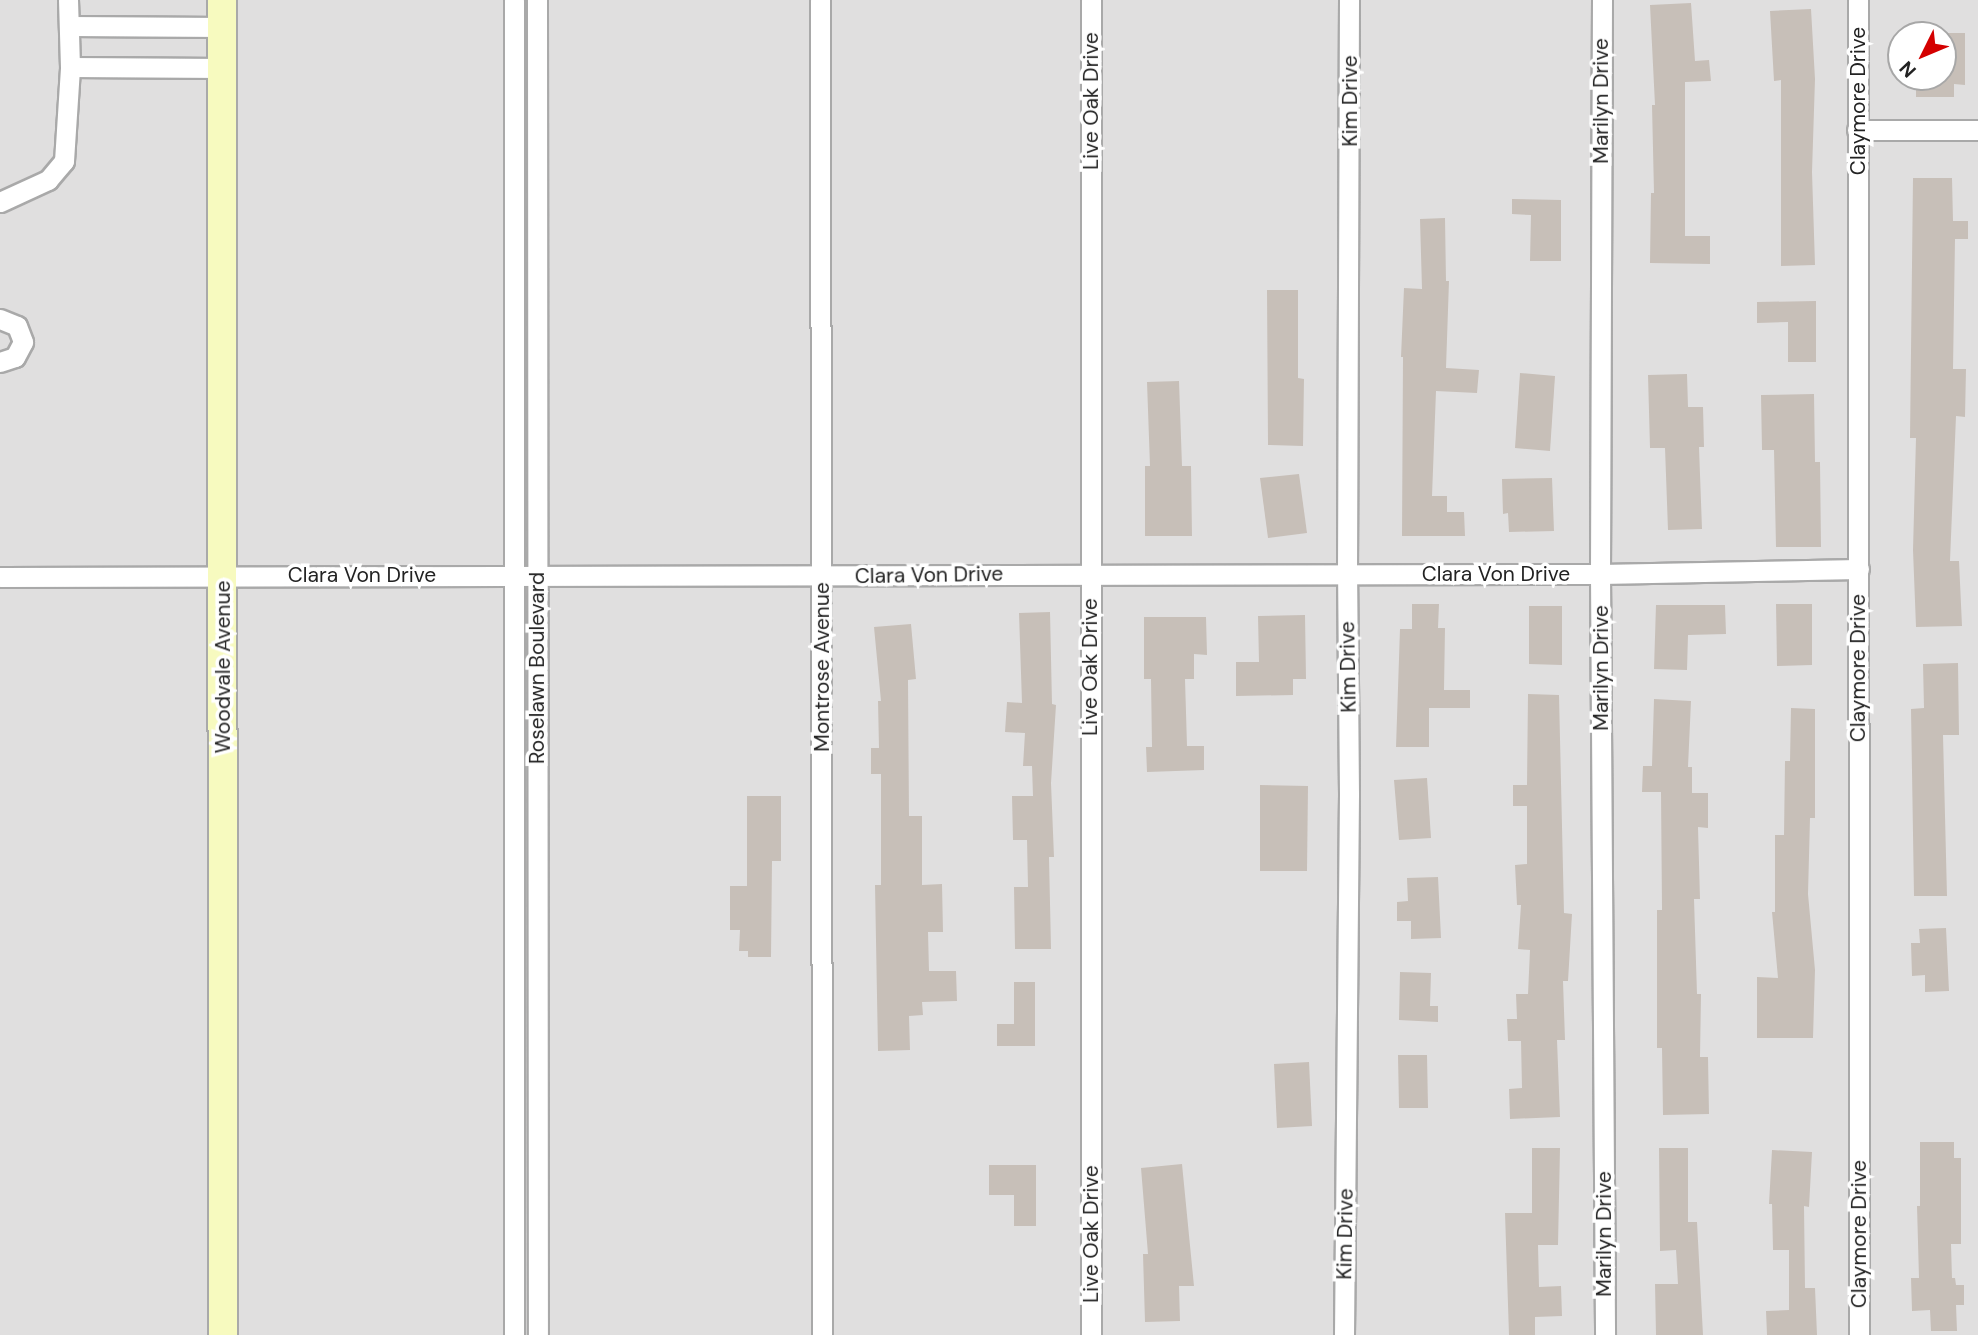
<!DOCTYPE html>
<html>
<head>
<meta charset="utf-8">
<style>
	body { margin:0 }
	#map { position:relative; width:1978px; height:1335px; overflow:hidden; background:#f2efe9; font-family:"DM Sans",sans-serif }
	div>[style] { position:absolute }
	.residential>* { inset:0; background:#e0dfdf }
	.building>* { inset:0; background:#c7bfb8 }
	.roads { filter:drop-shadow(2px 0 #a9a9a9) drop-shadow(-2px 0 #a9a9a9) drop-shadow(0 2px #a9a9a9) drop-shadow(0 -2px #a9a9a9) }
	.street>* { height:19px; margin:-9.5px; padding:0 9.5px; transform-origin:9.5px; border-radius:9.5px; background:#fff }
	.secondary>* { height:28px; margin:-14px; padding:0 14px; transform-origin:14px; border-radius:14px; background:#f7fabf }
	span { translate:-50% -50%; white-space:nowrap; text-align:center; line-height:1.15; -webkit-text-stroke:7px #fff; paint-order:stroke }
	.street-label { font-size:21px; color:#222 }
	.north { position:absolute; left:1887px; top:21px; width:70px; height:70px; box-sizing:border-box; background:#fff; border:2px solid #a7a7a7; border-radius:50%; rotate:227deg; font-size:19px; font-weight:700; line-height:28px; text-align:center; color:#222 }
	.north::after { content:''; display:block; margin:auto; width:24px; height:32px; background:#d40000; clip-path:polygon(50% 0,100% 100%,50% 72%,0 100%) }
</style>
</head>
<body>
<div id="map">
	<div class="residential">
		<div style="clip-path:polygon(evenodd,0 0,1978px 0,1978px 1335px,0 1335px,0 0,1901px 35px,1943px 35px,1943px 77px,1901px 77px,1901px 35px)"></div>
	</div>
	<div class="building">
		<div style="clip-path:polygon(1691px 3px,1695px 61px,1709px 60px,1711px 81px,1685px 82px,1685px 236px,1710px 236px,1710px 264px,1650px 263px,1651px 193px,1654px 193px,1652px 105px,1655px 105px,1650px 5px)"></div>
		<div style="clip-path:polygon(1811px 9px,1815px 79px,1812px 172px,1815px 265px,1781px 266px,1781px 80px,1774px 81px,1770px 11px)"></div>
		<div style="clip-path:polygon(1943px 33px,1965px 33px,1965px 85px,1954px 84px,1954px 97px,1916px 97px,1916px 77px,1943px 77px)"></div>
		<div style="clip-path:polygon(1913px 178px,1952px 178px,1953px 221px,1968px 221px,1968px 239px,1955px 239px,1953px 369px,1966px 369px,1965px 417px,1956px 416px,1950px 561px,1959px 561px,1962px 626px,1916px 627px,1913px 550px,1916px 438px,1910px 438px)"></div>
		<div style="clip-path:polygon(1512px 199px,1561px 200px,1561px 261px,1530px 261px,1531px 215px,1512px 214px)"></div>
		<div style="clip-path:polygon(1445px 218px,1446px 281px,1449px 281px,1446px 368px,1479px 370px,1477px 393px,1436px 391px,1432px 496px,1447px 496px,1447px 512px,1464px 512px,1465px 536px,1402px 536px,1403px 357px,1401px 357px,1404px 288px,1422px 289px,1420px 219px)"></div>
		<div style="clip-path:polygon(1267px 290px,1298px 290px,1298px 378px,1304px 379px,1303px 446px,1268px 445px)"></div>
		<div style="clip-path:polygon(1816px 301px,1816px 362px,1788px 362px,1788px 322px,1757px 323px,1757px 302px)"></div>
		<div style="clip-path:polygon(1520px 373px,1555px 376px,1550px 451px,1515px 448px)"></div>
		<div style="clip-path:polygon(1687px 374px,1688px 407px,1703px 407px,1704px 447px,1699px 447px,1702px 529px,1668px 530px,1665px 448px,1650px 448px,1648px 375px)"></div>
		<div style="clip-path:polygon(1179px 381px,1182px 466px,1191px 466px,1192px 536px,1145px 536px,1145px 466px,1150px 466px,1147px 382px)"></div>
		<div style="clip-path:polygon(1814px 394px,1815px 462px,1820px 462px,1821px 547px,1776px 547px,1774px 450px,1762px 450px,1761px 395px)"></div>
		<div style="clip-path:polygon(1299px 474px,1307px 533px,1268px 538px,1260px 478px)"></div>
		<div style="clip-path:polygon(1552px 478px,1554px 531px,1509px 532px,1508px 513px,1503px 514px,1502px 479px)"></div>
		<div style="clip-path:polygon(1412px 604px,1439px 604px,1438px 628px,1445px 628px,1444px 690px,1470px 690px,1470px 708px,1429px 708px,1429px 747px,1396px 747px,1400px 629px,1412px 629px)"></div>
		<div style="clip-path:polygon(1776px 604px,1812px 604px,1812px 665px,1777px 666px)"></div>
		<div style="clip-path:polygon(1656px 605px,1725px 605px,1726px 634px,1688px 635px,1687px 670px,1654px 669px)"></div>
		<div style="clip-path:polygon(1529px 606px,1562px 606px,1562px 665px,1529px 664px)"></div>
		<div style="clip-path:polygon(1050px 612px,1052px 704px,1056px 705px,1051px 783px,1054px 857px,1049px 857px,1051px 949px,1015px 949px,1014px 887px,1028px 887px,1027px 840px,1013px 840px,1012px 796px,1033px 796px,1032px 766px,1023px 766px,1025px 733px,1005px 732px,1007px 702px,1022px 703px,1019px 613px)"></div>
		<div style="clip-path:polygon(1305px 615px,1306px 679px,1293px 679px,1293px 695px,1236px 696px,1236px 662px,1259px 662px,1258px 616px)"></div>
		<div style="clip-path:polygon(1144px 617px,1206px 617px,1207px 655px,1194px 654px,1194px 679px,1185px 679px,1187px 746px,1204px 746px,1204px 770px,1147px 772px,1146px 747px,1152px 747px,1151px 679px,1144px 679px)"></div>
		<div style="clip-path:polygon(911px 624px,916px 679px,908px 680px,909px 816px,922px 816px,922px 885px,942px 884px,943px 932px,928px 932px,929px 971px,956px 971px,957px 1001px,922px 1002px,923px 1015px,909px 1016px,910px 1050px,878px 1051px,875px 885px,881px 885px,881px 774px,871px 774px,871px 748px,879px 748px,878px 701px,881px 701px,874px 627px)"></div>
		<div style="clip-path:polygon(1958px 663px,1959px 735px,1943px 735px,1947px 896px,1914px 896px,1911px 709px,1924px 708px,1923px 664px)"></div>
		<div style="clip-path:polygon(1528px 694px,1559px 695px,1564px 913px,1572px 914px,1568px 981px,1563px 981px,1565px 1040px,1557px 1040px,1560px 1117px,1510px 1119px,1509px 1089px,1522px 1088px,1521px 1041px,1508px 1041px,1507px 1019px,1517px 1019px,1516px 994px,1528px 994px,1530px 950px,1518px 949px,1521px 905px,1517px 905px,1515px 865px,1527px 864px,1527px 806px,1513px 806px,1513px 785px,1527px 785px)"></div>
		<div style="clip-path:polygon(1654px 699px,1691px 701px,1688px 767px,1692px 767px,1692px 793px,1708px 793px,1708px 828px,1698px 827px,1700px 899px,1694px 899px,1697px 994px,1701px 994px,1700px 1057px,1708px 1057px,1709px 1114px,1663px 1115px,1662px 1048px,1657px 1048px,1657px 910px,1662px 910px,1661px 792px,1642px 792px,1643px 766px,1652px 766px)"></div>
		<div style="clip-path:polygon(1791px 708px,1815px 709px,1815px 818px,1810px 818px,1808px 894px,1815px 970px,1813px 1038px,1757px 1038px,1757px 977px,1778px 978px,1772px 912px,1775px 912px,1775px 835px,1784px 835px,1785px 761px,1790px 761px)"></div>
		<div style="clip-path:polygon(1427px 778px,1431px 838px,1399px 840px,1394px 780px)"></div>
		<div style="clip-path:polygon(1260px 785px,1308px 786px,1307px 871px,1260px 871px)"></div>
		<div style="clip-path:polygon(747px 796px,781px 796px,781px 861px,772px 861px,771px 957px,748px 957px,748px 951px,739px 951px,740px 930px,730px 930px,730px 886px,747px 886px)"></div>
		<div style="clip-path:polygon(1438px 877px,1441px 938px,1411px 939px,1411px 921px,1397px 921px,1397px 902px,1408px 901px,1407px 878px)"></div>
		<div style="clip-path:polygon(1946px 928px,1949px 991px,1925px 992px,1925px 975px,1912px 976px,1911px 943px,1920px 943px,1919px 929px)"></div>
		<div style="clip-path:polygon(1400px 972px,1431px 973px,1430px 1006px,1438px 1006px,1438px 1022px,1399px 1020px)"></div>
		<div style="clip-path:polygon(1014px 982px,1035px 982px,1035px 1046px,997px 1046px,997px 1024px,1014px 1024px)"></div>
		<div style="clip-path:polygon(1398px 1055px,1427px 1055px,1428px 1108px,1399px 1108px)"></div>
		<div style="clip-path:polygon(1309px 1062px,1312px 1126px,1277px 1128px,1274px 1064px)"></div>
		<div style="clip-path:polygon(1920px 1142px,1954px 1142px,1954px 1158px,1961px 1158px,1961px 1244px,1951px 1244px,1952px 1278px,1955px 1278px,1956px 1285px,1964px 1285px,1964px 1305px,1956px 1305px,1957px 1331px,1931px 1331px,1930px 1310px,1912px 1311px,1911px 1278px,1919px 1278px,1917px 1206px,1920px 1206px)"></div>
		<div style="clip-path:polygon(1532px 1148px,1560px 1148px,1558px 1245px,1538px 1245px,1539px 1287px,1561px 1286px,1562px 1316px,1535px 1317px,1535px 1335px,1509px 1335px,1505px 1213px,1532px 1213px)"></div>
		<div style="clip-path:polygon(1659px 1148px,1688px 1148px,1688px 1222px,1697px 1222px,1703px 1335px,1656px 1335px,1655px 1284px,1678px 1284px,1676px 1250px,1660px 1251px)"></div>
		<div style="clip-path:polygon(1772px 1150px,1812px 1152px,1809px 1207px,1804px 1206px,1805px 1288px,1815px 1288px,1817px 1335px,1767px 1335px,1766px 1311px,1789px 1310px,1789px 1250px,1773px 1250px,1772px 1204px,1769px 1204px)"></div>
		<div style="clip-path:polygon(1182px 1164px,1194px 1286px,1179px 1286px,1180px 1321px,1145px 1322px,1143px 1254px,1148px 1254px,1141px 1168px)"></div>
		<div style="clip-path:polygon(989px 1165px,1036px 1165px,1036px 1226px,1014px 1226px,1014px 1195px,989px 1195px)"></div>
	</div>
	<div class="roads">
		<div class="street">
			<div style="left:514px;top:0;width:1335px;rotate:90deg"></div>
			<div style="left:537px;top:0;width:1335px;rotate:89.96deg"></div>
			<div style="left:820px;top:0;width:1335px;rotate:89.91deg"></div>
			<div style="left:1091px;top:0;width:1335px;rotate:90deg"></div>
			<div style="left:1602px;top:0;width:574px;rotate:90.2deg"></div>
			<div style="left:1600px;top:574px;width:761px;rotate:89.62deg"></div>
			<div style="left:1858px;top:0;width:1335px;rotate:89.96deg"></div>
			<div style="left:69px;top:26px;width:154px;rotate:0.4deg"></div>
			<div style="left:70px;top:67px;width:153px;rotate:0.4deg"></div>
			<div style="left:1857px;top:130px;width:121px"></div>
			<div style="left:0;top:202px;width:53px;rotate:-24.6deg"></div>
			<div style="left:48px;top:180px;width:25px;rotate:-50deg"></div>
			<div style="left:64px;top:161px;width:94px;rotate:-86.3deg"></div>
			<div style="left:70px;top:67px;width:67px;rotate:-91.7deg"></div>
			<div style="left:0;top:319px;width:18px;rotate:22deg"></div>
			<div style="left:17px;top:326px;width:17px;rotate:69deg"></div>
			<div style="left:23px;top:342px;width:17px;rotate:118deg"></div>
			<div style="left:15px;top:357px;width:16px;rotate:162deg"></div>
			<div style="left:0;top:577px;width:1600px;rotate:-0.11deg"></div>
			<div style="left:1600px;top:574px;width:259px;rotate:-1.1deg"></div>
			<div style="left:1344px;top:1335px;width:541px;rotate:-89.47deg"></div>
			<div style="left:1349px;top:794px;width:220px;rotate:-90.5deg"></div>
			<div style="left:1347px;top:574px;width:574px;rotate:-89.8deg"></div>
		</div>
		<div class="secondary">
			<div style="left:222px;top:0;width:1335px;rotate:89.96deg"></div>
		</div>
	</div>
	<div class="street-label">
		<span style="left:1091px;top:101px;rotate:-90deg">Live Oak Drive</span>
		<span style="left:1350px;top:101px;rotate:-90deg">Kim Drive</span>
		<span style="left:1601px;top:101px;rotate:-90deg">Marilyn Drive</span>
		<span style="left:1858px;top:101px;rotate:-90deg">Claymore Drive</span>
		<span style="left:1496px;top:574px">Clara Von Drive</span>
		<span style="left:362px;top:575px">Clara Von Drive</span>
		<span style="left:929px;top:575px;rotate:-1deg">Clara Von Drive</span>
		<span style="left:223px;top:667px;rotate:-90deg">Woodvale Avenue</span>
		<span style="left:822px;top:667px;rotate:-90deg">Montrose Avenue</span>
		<span style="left:1090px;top:667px;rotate:-90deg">Live Oak Drive</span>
		<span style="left:1348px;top:667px;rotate:-91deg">Kim Drive</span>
		<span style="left:537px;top:668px;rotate:-90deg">Roselawn Boulevard</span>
		<span style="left:1601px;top:668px;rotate:-90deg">Marilyn Drive</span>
		<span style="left:1858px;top:668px;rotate:-90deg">Claymore Drive</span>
		<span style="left:1091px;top:1234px;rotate:-90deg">Live Oak Drive</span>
		<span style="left:1345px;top:1234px;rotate:-89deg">Kim Drive</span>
		<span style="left:1604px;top:1234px;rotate:-90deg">Marilyn Drive</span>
		<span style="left:1859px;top:1234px;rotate:-90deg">Claymore Drive</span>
	</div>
	<div class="north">N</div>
</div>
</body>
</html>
